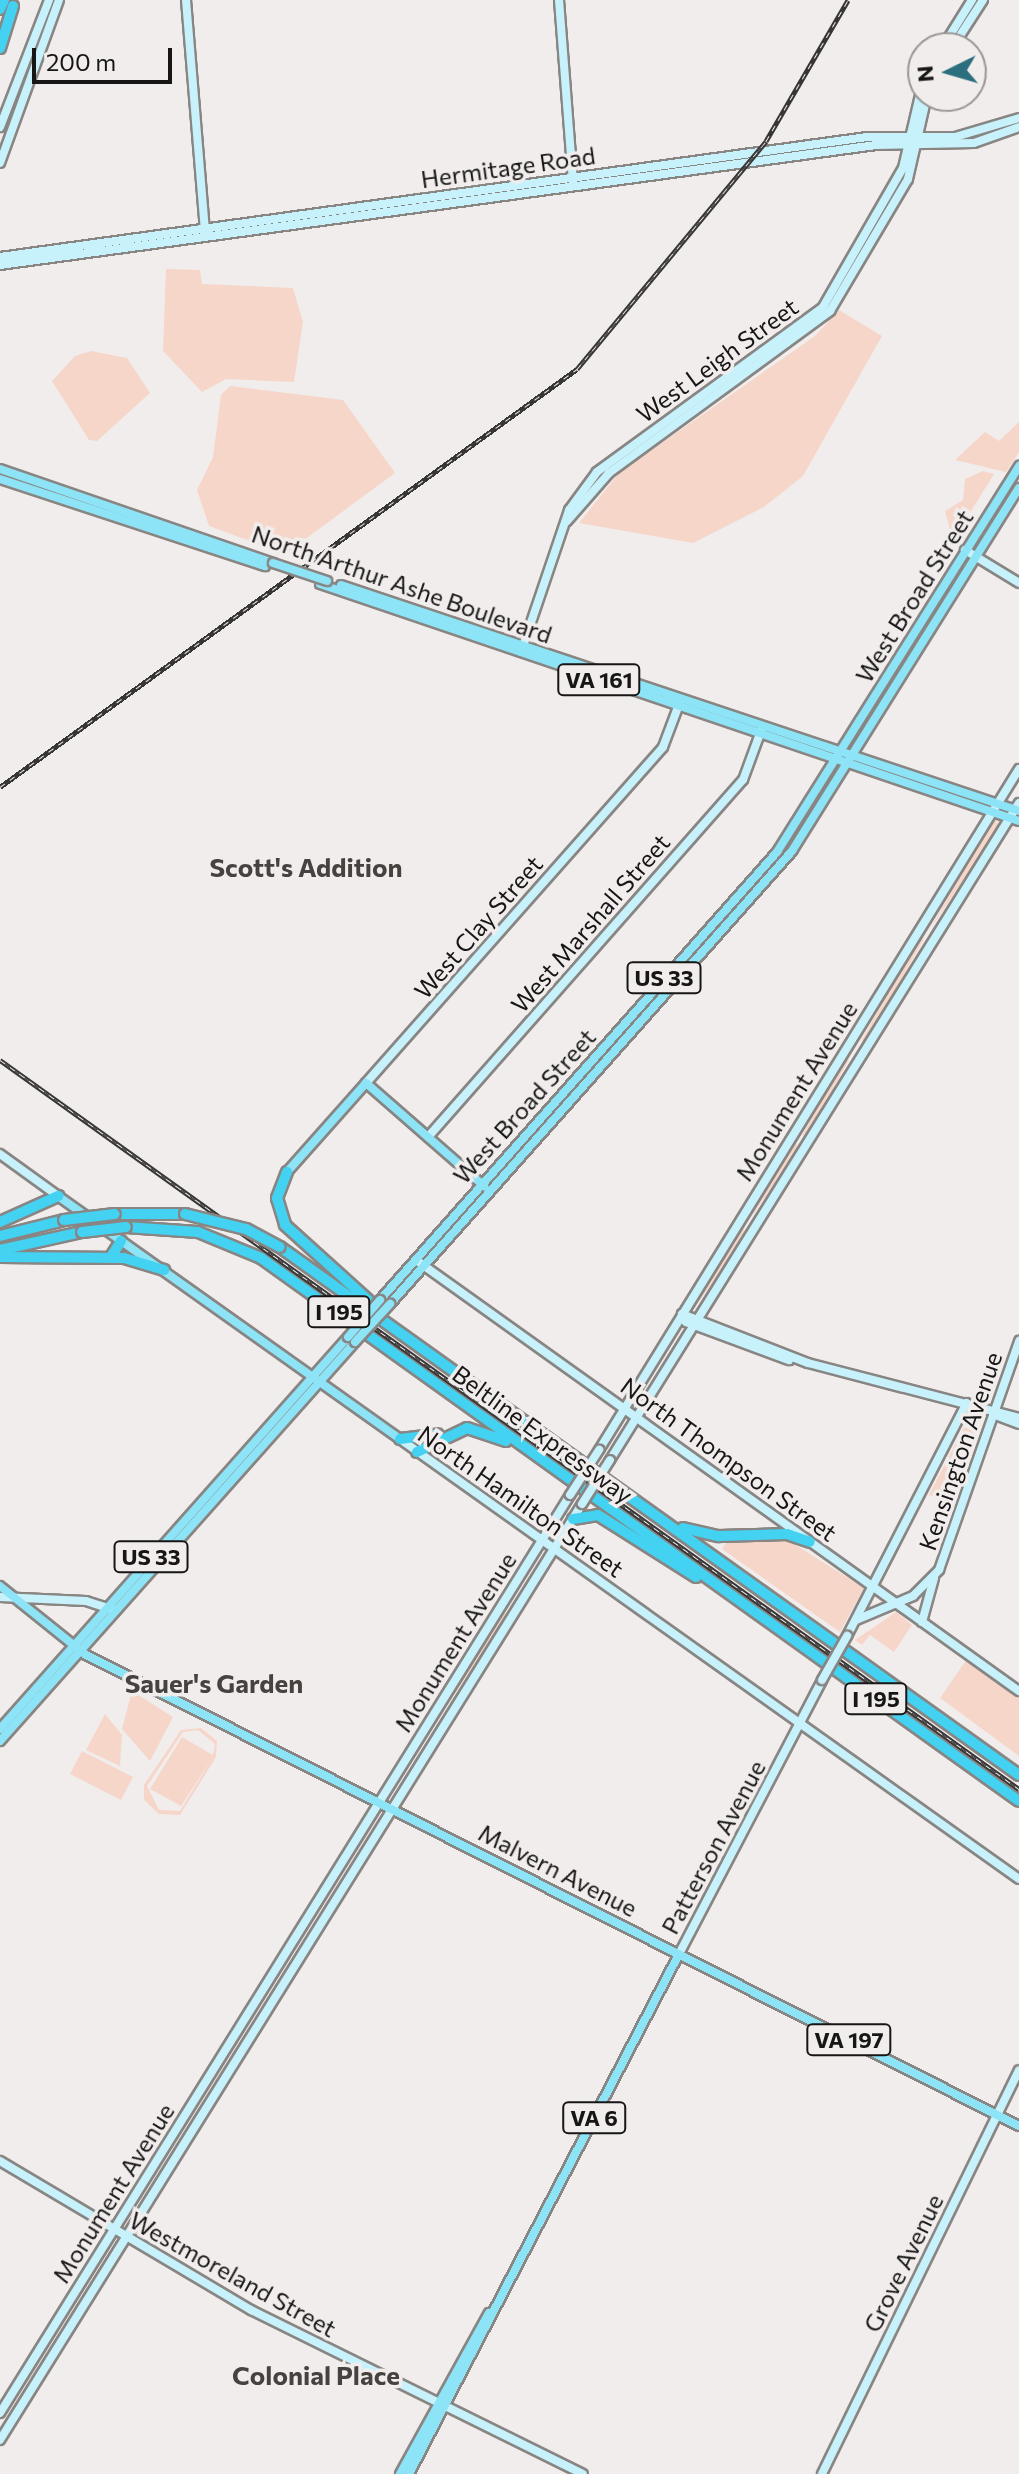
<!DOCTYPE html>
<html>
<head>
<meta charset="utf-8">
<style>
	body { margin:0 }
	#map { position:relative; width:1019px; height:2474px; overflow:hidden; background:#f1edec; font-family:Commissioner,sans-serif }
	div>[style] { position:absolute }
	.green>* { inset:0; background:#f6d6c9 }
	.roads { filter:drop-shadow(2px 0 #888583) drop-shadow(-2px 0 #888583) drop-shadow(0 2px #888583) drop-shadow(0 -2px #888583) }
	.secondary>* { height:8px; margin:-4px; padding:0 4px; transform-origin:4px; border-radius:4px; background:#c7f2fb }
	.primary>* { height:8px; margin:-4px; padding:0 4px; transform-origin:4px; border-radius:4px; background:#8ee4f7 }
	.highway>* { height:10px; margin:-5px; padding:0 5px; transform-origin:5px; border-radius:5px; background:#43d2f1 }
	.rail>* { height:5px; margin-top:-2.5px; transform-origin:0; background:repeating-linear-gradient(90deg,#f1edec 0 6px,#373535 0 12px); box-sizing:border-box; border-block:2px solid #373535 }
	.bridges { filter:drop-shadow(2px 0 #888583) drop-shadow(-2px 0 #888583) drop-shadow(0 2px #888583) drop-shadow(0 -2px #888583) }
	.secondary-bridge>* { height:8px; margin:-4px; padding:0 4px; transform-origin:4px; border-radius:4px; background:#c7f2fb }
	.primary-bridge>* { height:8px; margin:-4px; padding:0 4px; transform-origin:4px; border-radius:4px; background:#8ee4f7 }
	.highway-bridge>* { height:10px; margin:-5px; padding:0 5px; transform-origin:5px; border-radius:5px; background:#43d2f1 }
	span { translate:-50% -50%; white-space:nowrap; text-align:center; line-height:1.15; -webkit-text-stroke:7px #f1edec; paint-order:stroke }
	.shield-label span { padding:2px 6px; background:#f1edec; border:2px solid; border-radius:6px; -webkit-text-stroke-width:0 }
	.shield-label { font-size:22px; color:#171515; font-weight:700 }
	.street-label { font-size:24px; color:#171515 }
	.neighbourhood-label { font-size:26px; color:#454240; font-weight:700 }
	.north { position:absolute; left:907px; top:32px; width:80px; height:80px; box-sizing:border-box; background:#f1edec; border:2px solid #9a9796; border-radius:50%; rotate:265deg; font-size:22px; font-weight:700; line-height:32px; text-align:center; color:#171515 }
	.north::after { content:''; display:block; margin:auto; width:28px; height:36px; background:#2b6f7f; clip-path:polygon(50% 0,100% 100%,50% 72%,0 100%) }
	.scale { position:absolute; left:32px; top:48px; width:140px; height:36px; box-sizing:border-box; border:4px solid #171515; border-top:0; padding-left:10px; font-size:24px; line-height:28px; white-space:nowrap; color:#171515; -webkit-text-stroke:6px #f1edec; paint-order:stroke }
</style>
</head>
<body>
<div id="map">
	<div class="green">
		<div style="clip-path:polygon(166px 269px,200px 270px,202px 284px,293px 288px,303px 322px,294px 382px,226px 379px,202px 392px,163px 351px)"></div>
		<div style="clip-path:polygon(839px 310px,882px 336px,803px 476px,764px 507px,693px 543px,579px 523px,619px 473px,815px 336px)"></div>
		<div style="clip-path:polygon(91px 351px,127px 358px,150px 393px,97px 441px,89px 440px,52px 381px,75px 356px)"></div>
		<div style="clip-path:polygon(230px 386px,343px 400px,395px 473px,285px 554px,209px 526px,197px 490px,213px 457px,221px 395px)"></div>
		<div style="clip-path:polygon(1019px 422px,1019px 452px,1006px 472px,955px 460px,985px 432px,999px 441px)"></div>
		<div style="clip-path:polygon(983px 471px,994px 474px,953px 540px,945px 511px,963px 500px,965px 479px)"></div>
		<div style="clip-path:polygon(997px 821px,999px 827px,929px 931px,991px 822px)"></div>
		<div style="clip-path:polygon(924px 939px,867px 1040px,861px 1041px,918px 941px)"></div>
		<div style="clip-path:polygon(849px 1060px,808px 1135px,802px 1136px,842px 1062px)"></div>
		<div style="clip-path:polygon(797px 1144px,798px 1150px,749px 1220px,791px 1145px)"></div>
		<div style="clip-path:polygon(744px 1229px,746px 1235px,693px 1310px,738px 1230px)"></div>
		<div style="clip-path:polygon(964px 1427px,979px 1433px,955px 1504px,929px 1495px)"></div>
		<div style="clip-path:polygon(783px 1537px,864px 1588px,840px 1632px,722px 1549px,727px 1541px)"></div>
		<div style="clip-path:polygon(504px 1611px,506px 1617px,448px 1704px,447px 1699px)"></div>
		<div style="clip-path:polygon(896px 1612px,912px 1625px,894px 1652px,870px 1635px,862px 1645px,855px 1640px)"></div>
		<div style="clip-path:polygon(967px 1659px,1019px 1697px,1019px 1756px,940px 1698px)"></div>
		<div style="clip-path:polygon(132px 1691px,173px 1717px,150px 1761px,122px 1729px)"></div>
		<div style="clip-path:polygon(105px 1714px,122px 1735px,120px 1766px,86px 1750px)"></div>
		<div style="clip-path:polygon(evenodd,201px 1728px,217px 1741px,216px 1757px,180px 1815px,159px 1814px,144px 1800px,144px 1785px,181px 1730px,201px 1728px,198px 1730px,215px 1744px,213px 1755px,182px 1737px,150px 1789px,181px 1806px,213px 1757px,180px 1811px,159px 1810px,147px 1786px,183px 1732px,198px 1730px)"></div>
		<div style="clip-path:polygon(82px 1751px,133px 1777px,121px 1800px,70px 1774px)"></div>
	</div>
	<div class="roads">
		<div class="secondary">
			<div style="left:186px;top:0;width:231px;rotate:85.3deg"></div>
			<div style="left:559px;top:0;width:184px;rotate:85.6deg"></div>
			<div style="left:942px;top:48px;width:57px;rotate:-58deg"></div>
			<div style="left:952px;top:48px;width:57px;rotate:-57.1deg"></div>
			<div style="left:0;top:127px;width:136px;rotate:-68.9deg"></div>
			<div style="left:0;top:163px;width:173px;rotate:-70.1deg"></div>
			<div style="left:0;top:257px;width:875px;rotate:-7.88deg"></div>
			<div style="left:867px;top:137px;width:88px"></div>
			<div style="left:955px;top:137px;width:67px;rotate:-16.5deg"></div>
			<div style="left:0;top:265px;width:884px;rotate:-7.8deg"></div>
			<div style="left:876px;top:145px;width:98px;rotate:-1.2deg"></div>
			<div style="left:974px;top:143px;width:48px;rotate:-19.6deg"></div>
			<div style="left:567px;top:521px;width:64px;rotate:-48.8deg"></div>
			<div style="left:609px;top:473px;width:274px;rotate:-36.2deg"></div>
			<div style="left:830px;top:311px;width:153px;rotate:-59.4deg"></div>
			<div style="left:908px;top:179px;width:85px;rotate:-77.1deg"></div>
			<div style="left:965px;top:550px;width:63px;rotate:31.4deg"></div>
			<div style="left:521px;top:652px;width:150px;rotate:-71.3deg"></div>
			<div style="left:569px;top:510px;width:47px;rotate:-53.6deg"></div>
			<div style="left:597px;top:472px;width:280px;rotate:-36.1deg"></div>
			<div style="left:823px;top:307px;width:160px;rotate:-60.1deg"></div>
			<div style="left:903px;top:168px;width:88px;rotate:-76.9deg"></div>
			<div style="left:366px;top:1083px;width:448px;rotate:-48.5deg"></div>
			<div style="left:663px;top:747px;width:51px;rotate:-69.4deg"></div>
			<div style="left:428px;top:1137px;width:476px;rotate:-48.6deg"></div>
			<div style="left:743px;top:780px;width:55px;rotate:-69.9deg"></div>
			<div style="left:0;top:1154px;width:72px;rotate:35.9deg"></div>
			<div style="left:416px;top:1260px;width:741px;rotate:35.56deg"></div>
			<div style="left:682px;top:1314px;width:135px;rotate:21.3deg"></div>
			<div style="left:808px;top:1363px;width:218px;rotate:14.6deg"></div>
			<div style="left:682px;top:1314px;width:9px;rotate:63deg"></div>
			<div style="left:686px;top:1322px;width:110px;rotate:20.3deg"></div>
			<div style="left:998px;top:1416px;width:22px;rotate:21deg"></div>
			<div style="left:400px;top:1439px;width:759px;rotate:35.41deg"></div>
			<div style="left:599px;top:1450px;width:800px;rotate:-58.34deg"></div>
			<div style="left:610px;top:1460px;width:774px;rotate:-58.1deg"></div>
			<div style="left:0;top:1597px;width:86px;rotate:2.7deg"></div>
			<div style="left:86px;top:1601px;width:28px;rotate:18deg"></div>
			<div style="left:856px;top:1620px;width:62px;rotate:-22.8deg"></div>
			<div style="left:913px;top:1596px;width:37px;rotate:-45deg"></div>
			<div style="left:939px;top:1570px;width:243px;rotate:-70.7deg"></div>
			<div style="left:922px;top:1622px;width:46px;rotate:-74.7deg"></div>
			<div style="left:847px;top:1636px;width:262px;rotate:-62.8deg"></div>
			<div style="left:679px;top:1954px;width:309px;rotate:-62.4deg"></div>
			<div style="left:0;top:2161px;width:292px;rotate:30.7deg"></div>
			<div style="left:251px;top:2310px;width:370px;rotate:26.3deg"></div>
			<div style="left:0;top:2413px;width:1081px;rotate:-58.16deg"></div>
			<div style="left:0;top:2440px;width:1102px;rotate:-58.13deg"></div>
			<div style="left:822px;top:2474px;width:449px;rotate:-64deg"></div>
		</div>
		<div class="primary">
			<div style="left:0;top:469px;width:289px;rotate:19deg"></div>
			<div style="left:0;top:479px;width:279px;rotate:18.2deg"></div>
			<div style="left:320px;top:584px;width:738px;rotate:18.73deg"></div>
			<div style="left:341px;top:585px;width:715px;rotate:18.43deg"></div>
			<div style="left:287px;top:1172px;width:119px;rotate:-48.4deg"></div>
			<div style="left:366px;top:1083px;width:157px;rotate:41.1deg"></div>
			<div style="left:58px;top:1196px;width:420px;rotate:35.4deg"></div>
			<div style="left:380px;top:1300px;width:599px;rotate:-48.45deg"></div>
			<div style="left:777px;top:852px;width:456px;rotate:-57.9deg"></div>
			<div style="left:390px;top:1304px;width:606px;rotate:-48.41deg"></div>
			<div style="left:792px;top:851px;width:428px;rotate:-58deg"></div>
			<div style="left:0;top:1586px;width:110px;rotate:38.7deg"></div>
			<div style="left:86px;top:1655px;width:1045px;rotate:26.79deg"></div>
			<div style="left:0;top:1729px;width:524px;rotate:-48.4deg"></div>
			<div style="left:0;top:1741px;width:534px;rotate:-48.34deg"></div>
			<div style="left:400px;top:2474px;width:184px;rotate:-61.1deg"></div>
			<div style="left:409px;top:2474px;width:586px;rotate:-62.56deg"></div>
		</div>
		<div class="highway">
			<div style="left:0;top:9px;width:10px;rotate:-66deg"></div>
			<div style="left:0;top:48px;width:44px;rotate:-72.8deg"></div>
			<div style="left:287px;top:1172px;width:28px;rotate:111deg"></div>
			<div style="left:277px;top:1198px;width:28px;rotate:73deg"></div>
			<div style="left:285px;top:1225px;width:112px;rotate:42.1deg"></div>
			<div style="left:115px;top:1214px;width:70px"></div>
			<div style="left:0;top:1222px;width:64px;rotate:-24.1deg"></div>
			<div style="left:126px;top:1227px;width:72px;rotate:4deg"></div>
			<div style="left:198px;top:1232px;width:68px;rotate:22.4deg"></div>
			<div style="left:261px;top:1258px;width:932px;rotate:35.62deg"></div>
			<div style="left:0;top:1236px;width:66px;rotate:-14deg"></div>
			<div style="left:280px;top:1247px;width:908px;rotate:35.55deg"></div>
			<div style="left:0;top:1250px;width:84px;rotate:-12.4deg"></div>
			<div style="left:0;top:1257px;width:124px;rotate:0.5deg"></div>
			<div style="left:124px;top:1258px;width:42px;rotate:16.7deg"></div>
			<div style="left:111px;top:1257px;width:19px;rotate:-58deg"></div>
			<div style="left:400px;top:1439px;width:38px;rotate:-7deg"></div>
			<div style="left:417px;top:1452px;width:55px;rotate:-25.6deg"></div>
			<div style="left:467px;top:1428px;width:41px;rotate:18.4deg"></div>
			<div style="left:573px;top:1519px;width:25px;rotate:-9deg"></div>
			<div style="left:598px;top:1515px;width:116px;rotate:32.3deg"></div>
			<div style="left:683px;top:1528px;width:37px;rotate:13deg"></div>
			<div style="left:719px;top:1536px;width:68px;rotate:-1.7deg"></div>
			<div style="left:787px;top:1534px;width:24px;rotate:19deg"></div>
		</div>
	</div>
	<div class="rail">
		<div style="left:0;top:787px;width:712px;rotate:-35.92deg"></div>
		<div style="left:577px;top:369px;width:296px;rotate:-50.3deg"></div>
		<div style="left:766px;top:141px;width:163px;rotate:-59.8deg"></div>
		<div style="left:0;top:1060px;width:1253px;rotate:35.58deg"></div>
	</div>
	<div class="bridges">
		<div class="secondary-bridge">
			<div style="left:570px;top:1495px;width:54px;rotate:-57.2deg"></div>
			<div style="left:582px;top:1504px;width:52px;rotate:-57.5deg"></div>
			<div style="left:822px;top:1680px;width:51px;rotate:-60.4deg"></div>
		</div>
		<div class="primary-bridge">
			<div style="left:273px;top:563px;width:57px;rotate:18.4deg"></div>
			<div style="left:348px;top:1337px;width:49px;rotate:-49.1deg"></div>
			<div style="left:355px;top:1342px;width:52px;rotate:-47.4deg"></div>
		</div>
		<div class="highway-bridge">
			<div style="left:185px;top:1214px;width:63px;rotate:13.8deg"></div>
			<div style="left:246px;top:1229px;width:38px;rotate:28deg"></div>
			<div style="left:64px;top:1220px;width:51px;rotate:-6.7deg"></div>
			<div style="left:82px;top:1232px;width:44px;rotate:-6.5deg"></div>
		</div>
	</div>
	<div class="shield-label">
		<span style="left:599px;top:680px">VA 161</span>
		<span style="left:664px;top:978px">US 33</span>
		<span style="left:339px;top:1312px">I 195</span>
		<span style="left:151px;top:1557px">US 33</span>
		<span style="left:876px;top:1699px">I 195</span>
		<span style="left:849px;top:2040px">VA 197</span>
		<span style="left:594px;top:2118px">VA 6</span>
	</div>
	<div class="street-label">
		<span style="left:508px;top:167px;rotate:-8deg">Hermitage Road</span>
		<span style="left:717px;top:360px;rotate:-36deg">West Leigh Street</span>
		<span style="left:402px;top:584px;rotate:19deg">North Arthur Ashe Boulevard</span>
		<span style="left:914px;top:596px;rotate:-58deg">West Broad Street</span>
		<span style="left:590px;top:923px;rotate:-49deg">West Marshall Street</span>
		<span style="left:478px;top:927px;rotate:-49deg">West Clay Street</span>
		<span style="left:796px;top:1091px;rotate:-58deg">Monument Avenue</span>
		<span style="left:524px;top:1106px;rotate:-48deg">West Broad Street</span>
		<span style="left:543px;top:1434px;rotate:36deg">Beltline Expressway</span>
		<span style="left:960px;top:1451px;rotate:-71deg">Kensington Avenue</span>
		<span style="left:729px;top:1459px;rotate:36deg">North Thompson Street</span>
		<span style="left:521px;top:1501px;rotate:35deg">North Hamilton Street</span>
		<span style="left:455px;top:1642px;rotate:-58deg">Monument Avenue</span>
		<span style="left:713px;top:1847px;rotate:-62deg">Patterson Avenue</span>
		<span style="left:558px;top:1870px;rotate:27deg">Malvern Avenue</span>
		<span style="left:113px;top:2193px;rotate:-58deg">Monument Avenue</span>
		<span style="left:903px;top:2263px;rotate:-64deg">Grove Avenue</span>
		<span style="left:233px;top:2274px;rotate:29deg">Westmoreland Street</span>
	</div>
	<div class="neighbourhood-label">
		<span style="left:306px;top:867px">Scott's Addition</span>
		<span style="left:214px;top:1683px">Sauer's Garden</span>
		<span style="left:316px;top:2375px">Colonial Place</span>
	</div>
	<div class="north">N</div>
	<div class="scale">200 m</div>
</div>
</body>
</html>
